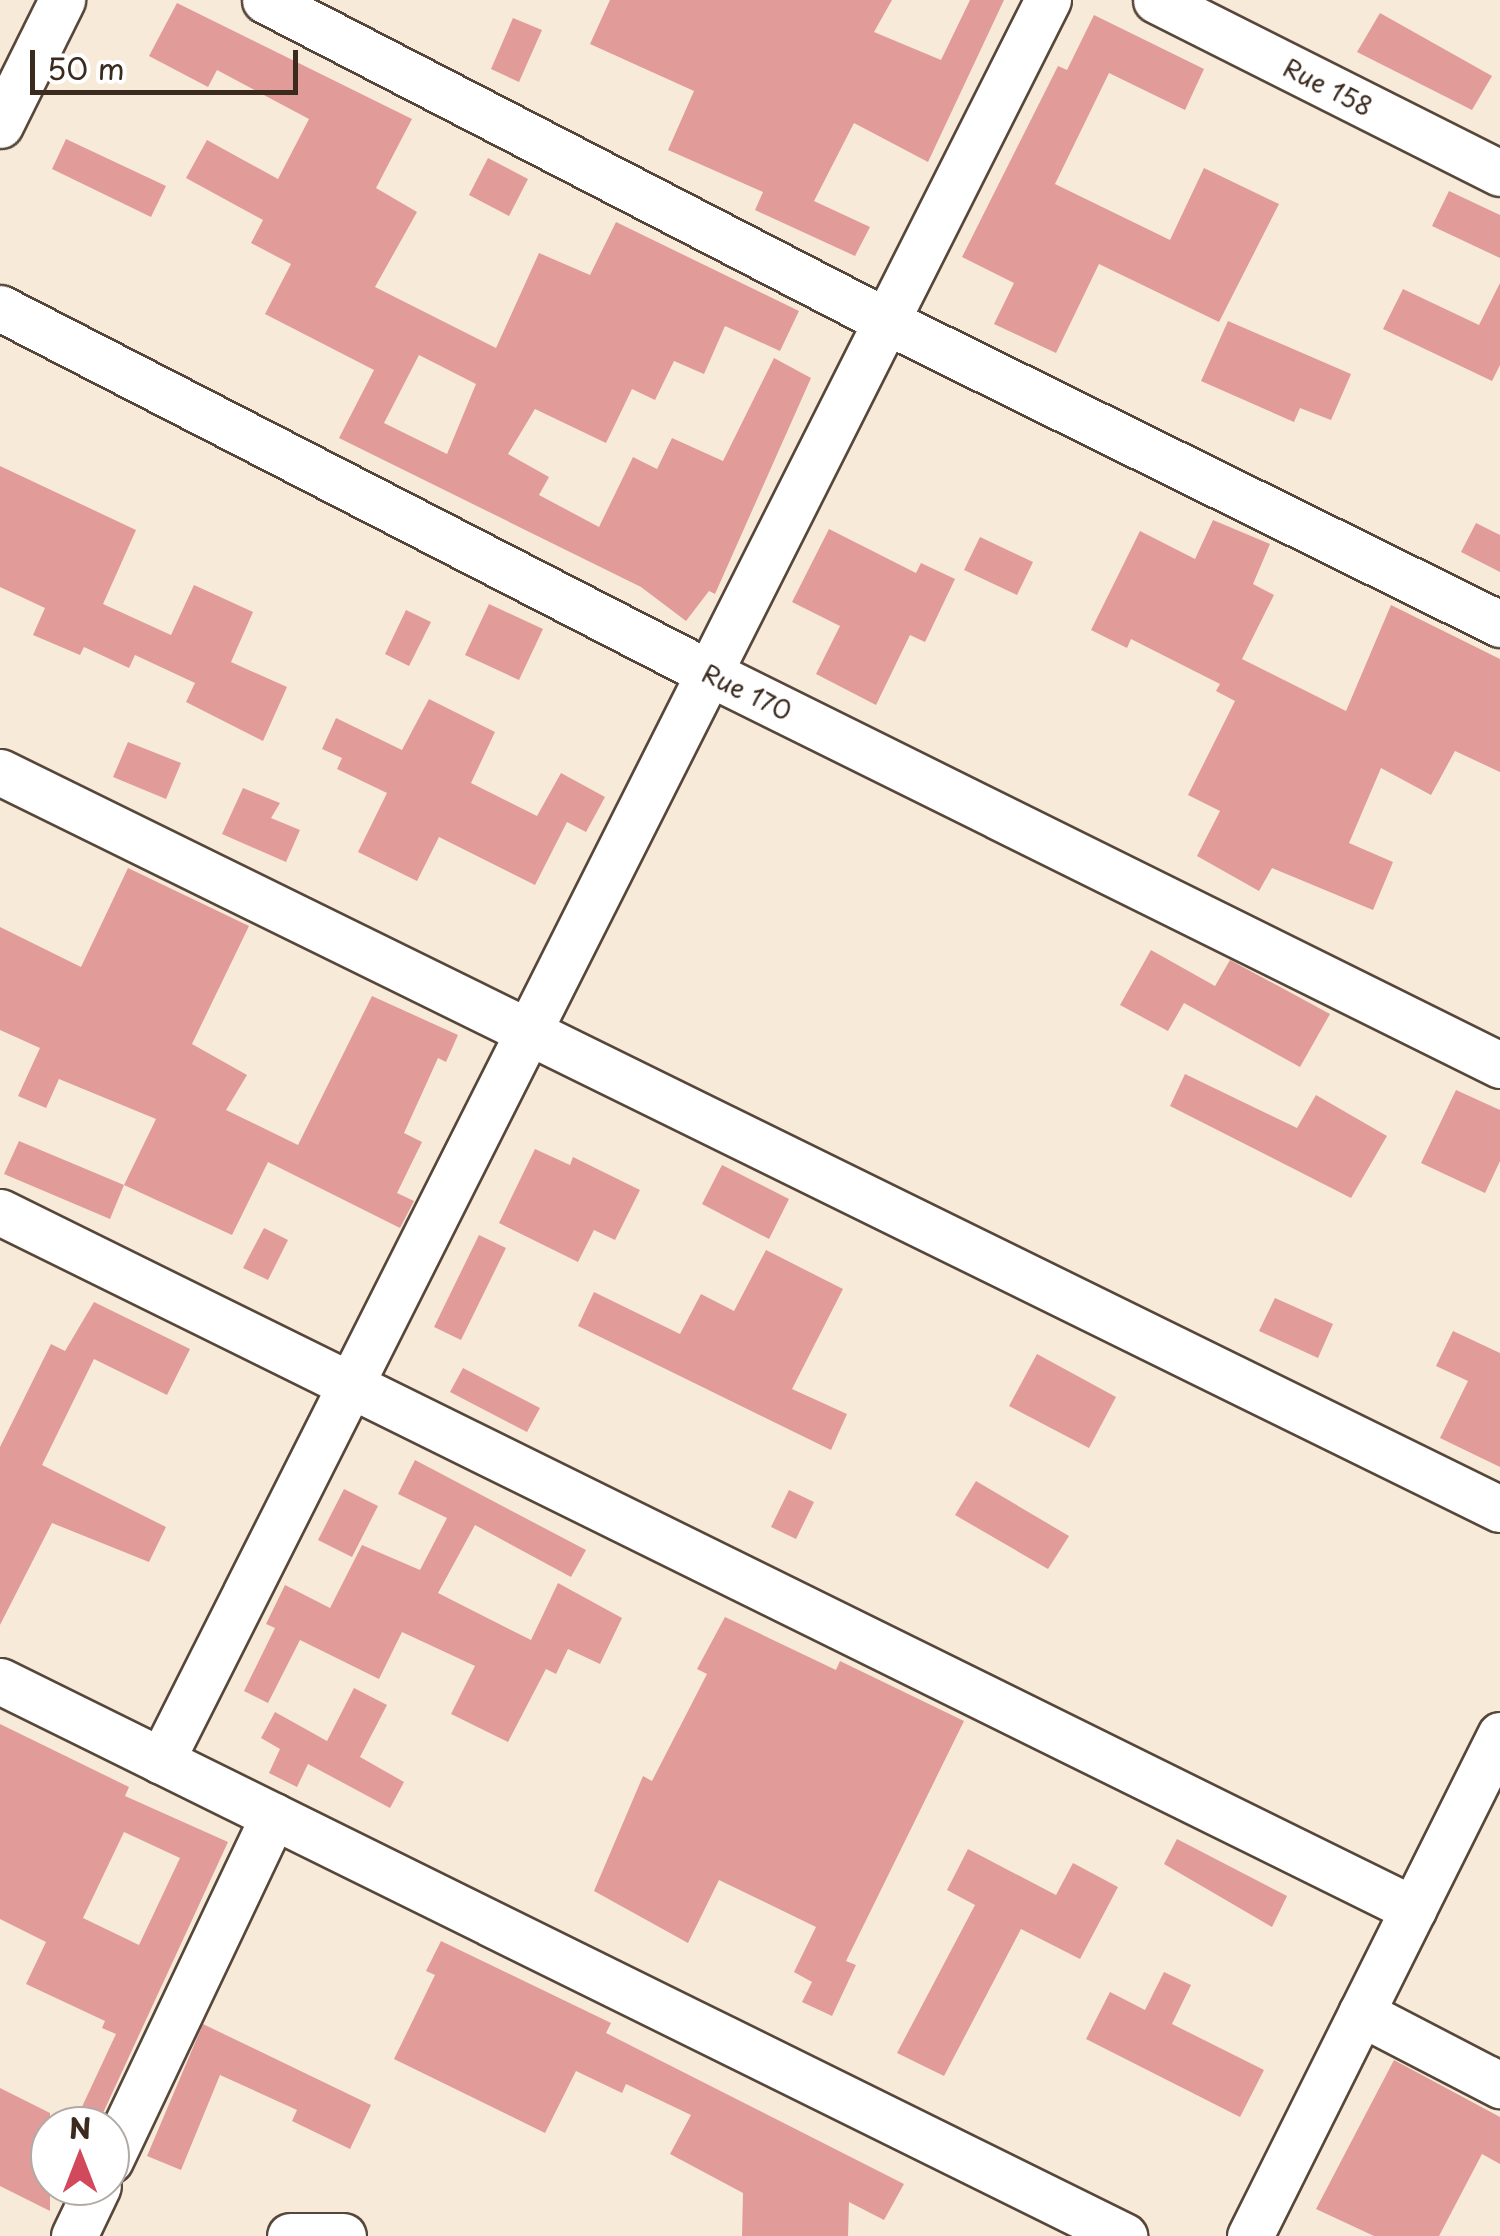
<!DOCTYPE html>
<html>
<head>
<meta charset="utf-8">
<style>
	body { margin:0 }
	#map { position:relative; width:1500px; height:2236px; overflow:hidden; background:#f8ead8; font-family:"Playpen Sans",sans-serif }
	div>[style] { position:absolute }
	.building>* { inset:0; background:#e19c99 }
	.roads { filter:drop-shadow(2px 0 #57473a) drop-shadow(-2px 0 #57473a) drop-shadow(0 2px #57473a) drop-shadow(0 -2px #57473a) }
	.minor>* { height:45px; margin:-22.5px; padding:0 22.5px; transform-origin:22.5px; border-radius:22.5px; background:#fff }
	span { translate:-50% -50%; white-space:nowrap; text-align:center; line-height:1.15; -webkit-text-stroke:8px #fff; paint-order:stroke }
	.street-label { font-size:25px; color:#3b2a1e }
	.north { position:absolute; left:30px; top:2106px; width:100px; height:100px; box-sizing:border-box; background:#fff; border:2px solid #b1aaa5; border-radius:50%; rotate:0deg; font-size:28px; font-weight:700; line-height:40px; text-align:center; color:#3b2a1e }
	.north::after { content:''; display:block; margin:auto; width:35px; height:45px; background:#d1495b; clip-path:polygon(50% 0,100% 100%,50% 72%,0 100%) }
	.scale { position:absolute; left:30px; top:50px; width:268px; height:45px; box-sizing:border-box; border:5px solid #3b2a1e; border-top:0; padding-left:12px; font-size:30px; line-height:35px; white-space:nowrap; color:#3b2a1e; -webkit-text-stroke:8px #fff; paint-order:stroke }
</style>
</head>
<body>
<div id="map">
	<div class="building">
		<div style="clip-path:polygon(610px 0,892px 0,874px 32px,941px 60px,970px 0,1004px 0,928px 162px,854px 123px,814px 201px,870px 227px,855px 256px,755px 210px,763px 192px,668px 150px,694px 91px,590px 44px)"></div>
		<div style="clip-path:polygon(evenodd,177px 3px,412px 119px,376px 188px,417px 212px,375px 287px,496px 348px,539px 253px,590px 275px,616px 222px,799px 311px,780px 351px,725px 326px,704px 374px,674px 361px,655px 400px,632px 389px,606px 443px,535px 409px,508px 454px,549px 477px,539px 495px,599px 527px,633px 457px,657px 469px,672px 438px,723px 461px,774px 358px,811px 378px,715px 594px,709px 591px,686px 621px,641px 587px,339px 438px,374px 370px,265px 314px,291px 264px,251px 243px,263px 220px,186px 178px,207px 140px,278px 179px,309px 119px,217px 70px,208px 87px,149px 56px,177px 3px,419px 355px,476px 384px,447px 454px,384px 423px,419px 355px)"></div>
		<div style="clip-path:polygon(1380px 13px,1492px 76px,1472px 110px,1357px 52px)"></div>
		<div style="clip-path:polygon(1094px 15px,1204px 69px,1185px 110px,1109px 73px,1055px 184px,1170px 240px,1204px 168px,1279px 204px,1219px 322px,1099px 264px,1056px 353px,994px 324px,1014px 283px,962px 257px,1058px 66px,1067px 70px)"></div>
		<div style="clip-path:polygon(513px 18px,542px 30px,519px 82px,491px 69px)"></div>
		<div style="clip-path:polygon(66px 139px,166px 186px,151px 217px,52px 169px)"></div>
		<div style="clip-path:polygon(488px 158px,528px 179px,509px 216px,469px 195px)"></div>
		<div style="clip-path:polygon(1449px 191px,1500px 215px,1500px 258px,1432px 226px)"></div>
		<div style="clip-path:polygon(1500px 283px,1500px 365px,1492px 381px,1383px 329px,1403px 289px,1479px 325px)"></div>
		<div style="clip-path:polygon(1228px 321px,1351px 374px,1331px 420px,1300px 408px,1294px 422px,1201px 381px)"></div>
		<div style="clip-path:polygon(0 466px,136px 530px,103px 604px,171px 635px,194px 585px,253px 612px,231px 662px,287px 687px,263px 741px,186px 702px,195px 683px,135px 655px,129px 668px,84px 647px,80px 655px,33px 635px,45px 608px,0 587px)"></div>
		<div style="clip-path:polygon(1213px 520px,1270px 544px,1253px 584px,1274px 595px,1242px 659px,1346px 711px,1391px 605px,1500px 659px,1500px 772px,1455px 751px,1431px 795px,1381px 768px,1349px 843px,1393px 862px,1373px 910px,1272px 868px,1259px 891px,1197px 856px,1220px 811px,1188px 795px,1235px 701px,1216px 691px,1220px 684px,1131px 639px,1127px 648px,1091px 630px,1140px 531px,1195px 559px)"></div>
		<div style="clip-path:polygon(1476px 523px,1500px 535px,1500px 572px,1461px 552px)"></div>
		<div style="clip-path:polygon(829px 529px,916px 573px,921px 563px,955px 579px,925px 642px,910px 635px,876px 705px,816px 674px,840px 626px,792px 602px)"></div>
		<div style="clip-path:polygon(980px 537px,1033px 562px,1017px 595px,964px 570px)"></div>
		<div style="clip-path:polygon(489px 604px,543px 629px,519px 680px,465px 655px)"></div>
		<div style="clip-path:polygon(406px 610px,431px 622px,409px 666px,385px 654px)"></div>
		<div style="clip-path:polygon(429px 699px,495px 732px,471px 783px,537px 816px,561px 773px,605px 797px,586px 832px,567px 822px,535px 885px,439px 837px,417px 881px,358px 852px,387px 793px,337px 769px,342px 758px,322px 749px,336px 718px,402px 750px)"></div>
		<div style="clip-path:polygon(128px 742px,181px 763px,166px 799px,113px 777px)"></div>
		<div style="clip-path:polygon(243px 788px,280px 803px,271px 818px,300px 830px,286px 862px,222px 834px)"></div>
		<div style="clip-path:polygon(128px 868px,249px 926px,192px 1044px,247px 1075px,226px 1110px,298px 1145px,372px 996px,458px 1035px,446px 1062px,438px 1058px,404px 1133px,422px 1142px,397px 1193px,414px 1201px,400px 1228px,268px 1162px,232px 1235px,124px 1185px,156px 1119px,59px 1079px,46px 1108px,18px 1096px,40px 1048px,0 1030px,0 927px,81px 967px)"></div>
		<div style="clip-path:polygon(1151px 950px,1215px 986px,1230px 960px,1330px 1014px,1300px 1067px,1184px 1003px,1168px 1031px,1120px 1005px)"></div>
		<div style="clip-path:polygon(1185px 1074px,1297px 1128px,1316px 1095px,1387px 1136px,1351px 1198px,1170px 1106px)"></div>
		<div style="clip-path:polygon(1456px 1090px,1500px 1110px,1500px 1161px,1485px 1193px,1421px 1163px)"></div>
		<div style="clip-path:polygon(19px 1141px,124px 1185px,110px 1219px,4px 1174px)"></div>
		<div style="clip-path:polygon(535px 1149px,570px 1165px,573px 1157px,640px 1190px,615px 1240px,594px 1230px,578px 1262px,499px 1223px)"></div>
		<div style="clip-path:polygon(722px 1165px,789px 1199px,769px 1239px,702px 1204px)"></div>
		<div style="clip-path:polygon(264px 1228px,288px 1240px,268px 1280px,243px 1268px)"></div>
		<div style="clip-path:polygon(479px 1235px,506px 1248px,461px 1340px,434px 1327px)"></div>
		<div style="clip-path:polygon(766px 1250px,843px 1289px,792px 1389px,847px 1414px,831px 1450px,578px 1326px,594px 1292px,680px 1334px,701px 1294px,734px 1311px)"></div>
		<div style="clip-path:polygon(1275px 1298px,1333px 1324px,1318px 1358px,1259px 1331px)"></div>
		<div style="clip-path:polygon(94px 1302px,190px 1349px,167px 1395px,94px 1359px,42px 1465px,166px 1527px,149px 1562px,52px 1523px,0 1625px,0 1447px,51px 1344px,65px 1351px)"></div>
		<div style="clip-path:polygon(1453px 1331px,1500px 1353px,1500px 1467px,1440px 1438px,1468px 1381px,1436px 1366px)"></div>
		<div style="clip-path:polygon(1037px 1354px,1116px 1397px,1089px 1448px,1009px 1406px)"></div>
		<div style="clip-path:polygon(463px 1368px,540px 1408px,527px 1432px,450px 1392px)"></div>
		<div style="clip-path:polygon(415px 1460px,586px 1550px,571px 1577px,475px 1525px,438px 1593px,531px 1640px,558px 1583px,622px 1618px,600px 1664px,568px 1649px,556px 1674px,546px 1669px,508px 1742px,451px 1714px,475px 1666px,402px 1632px,379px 1679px,300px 1640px,268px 1703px,244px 1691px,275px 1628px,266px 1624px,285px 1585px,330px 1608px,362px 1545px,420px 1570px,447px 1518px,398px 1494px)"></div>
		<div style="clip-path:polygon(976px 1481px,1069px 1536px,1048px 1569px,955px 1515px)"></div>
		<div style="clip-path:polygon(344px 1489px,378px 1506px,352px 1557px,318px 1540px)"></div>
		<div style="clip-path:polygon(789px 1490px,814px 1502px,796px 1539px,771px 1527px)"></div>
		<div style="clip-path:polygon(725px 1617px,836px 1670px,840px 1661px,964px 1721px,846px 1961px,856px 1965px,832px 2016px,802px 2002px,812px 1982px,794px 1972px,816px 1927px,719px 1880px,688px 1943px,594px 1891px,643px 1776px,652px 1781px,707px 1674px,697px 1669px)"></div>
		<div style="clip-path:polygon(354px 1688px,387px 1705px,360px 1757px,404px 1782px,390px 1808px,308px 1764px,297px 1787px,269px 1773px,280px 1749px,261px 1738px,275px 1712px,327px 1741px)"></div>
		<div style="clip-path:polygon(evenodd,0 1724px,129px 1787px,125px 1796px,228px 1842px,97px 2126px,73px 2126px,116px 2034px,102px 2028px,105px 2021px,26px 1984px,46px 1942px,0 1919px,0 1724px,124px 1832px,180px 1858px,139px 1945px,83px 1918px,124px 1832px)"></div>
		<div style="clip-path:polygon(1177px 1839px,1287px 1896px,1272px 1927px,1164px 1864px)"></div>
		<div style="clip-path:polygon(968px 1849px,1056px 1895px,1073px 1863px,1118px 1887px,1080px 1959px,1021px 1929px,944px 2076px,897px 2053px,975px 1905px,947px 1890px)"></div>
		<div style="clip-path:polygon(441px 1941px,611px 2023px,606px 2033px,904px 2184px,884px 2220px,849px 2202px,848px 2236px,742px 2236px,743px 2193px,670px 2154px,691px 2115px,626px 2084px,622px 2093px,576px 2071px,545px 2133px,394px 2059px,435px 1975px,426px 1971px)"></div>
		<div style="clip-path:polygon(1164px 1972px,1191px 1985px,1172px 2024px,1264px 2070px,1240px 2117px,1086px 2039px,1110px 1992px,1145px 2010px)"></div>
		<div style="clip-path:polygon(203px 2024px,371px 2105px,350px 2149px,292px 2121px,297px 2110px,220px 2075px,181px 2170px,147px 2156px)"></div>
		<div style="clip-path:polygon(1394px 2060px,1500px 2117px,1500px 2164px,1482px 2154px,1439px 2236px,1374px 2236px,1316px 2209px)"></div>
		<div style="clip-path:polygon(0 2088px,50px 2113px,50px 2211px,0 2186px)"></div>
	</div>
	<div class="roads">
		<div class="minor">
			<div style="left:265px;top:0;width:699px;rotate:27.33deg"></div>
			<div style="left:886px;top:321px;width:685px;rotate:26.27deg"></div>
			<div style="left:1156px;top:0;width:385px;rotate:26.7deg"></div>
			<div style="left:0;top:125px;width:140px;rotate:-63.6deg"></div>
			<div style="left:0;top:308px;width:797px;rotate:27.24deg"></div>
			<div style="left:709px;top:673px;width:883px;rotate:26.36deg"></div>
			<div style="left:0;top:772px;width:1671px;rotate:26.17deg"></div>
			<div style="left:0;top:1212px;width:1576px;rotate:26.26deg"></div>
			<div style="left:0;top:1681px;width:1254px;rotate:26.28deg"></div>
			<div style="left:161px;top:1761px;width:1972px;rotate:-63.27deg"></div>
			<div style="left:1361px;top:2013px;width:157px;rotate:27.4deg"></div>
			<div style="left:110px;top:2160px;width:381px;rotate:-64.6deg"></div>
			<div style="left:74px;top:2236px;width:55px;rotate:-64.4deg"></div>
			<div style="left:290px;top:2236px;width:53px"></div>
			<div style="left:1250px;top:2236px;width:560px;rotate:-63.48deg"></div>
		</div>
	</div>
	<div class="street-label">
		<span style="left:1328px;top:87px;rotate:27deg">Rue 158</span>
		<span style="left:747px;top:692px;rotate:26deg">Rue 170</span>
	</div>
	<div class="north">N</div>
	<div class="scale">50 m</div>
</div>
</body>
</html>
